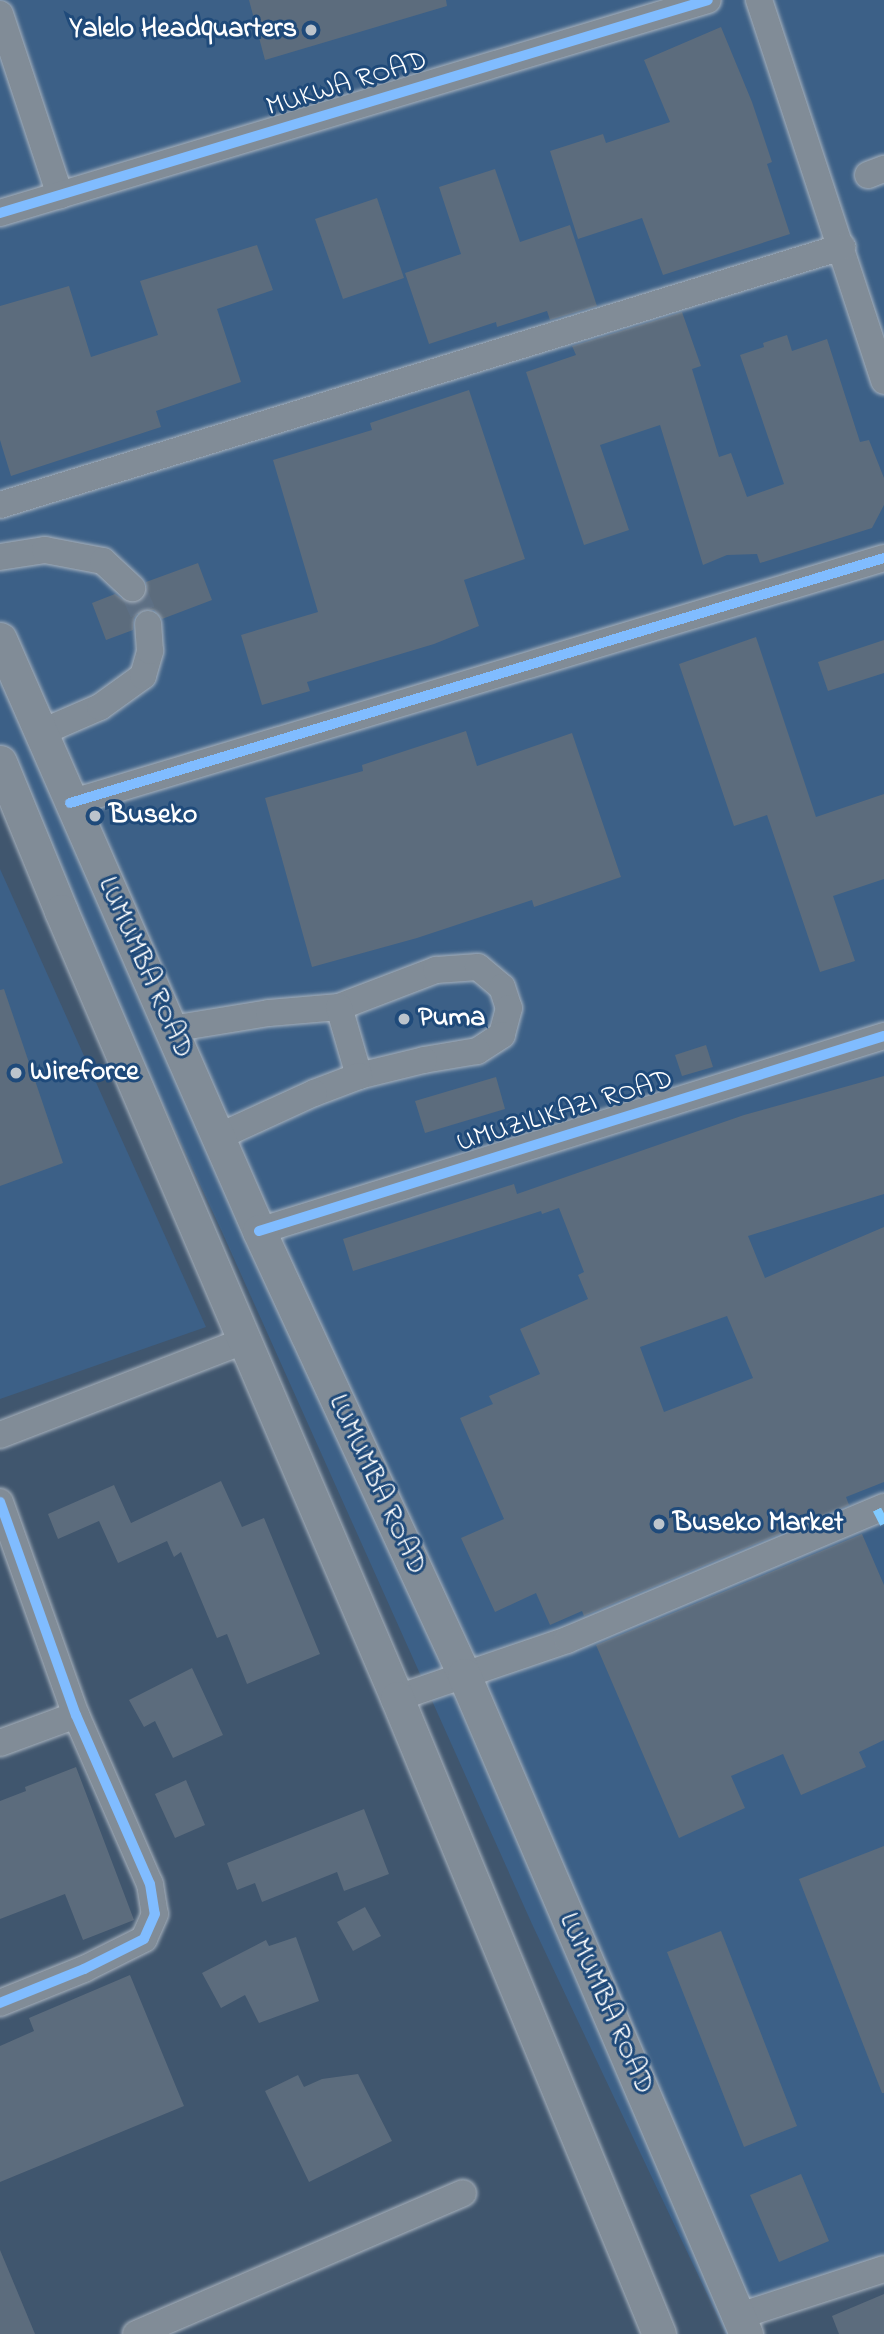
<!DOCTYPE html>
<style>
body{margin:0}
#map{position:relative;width:884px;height:2334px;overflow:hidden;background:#40566e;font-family:"Indie Flower",sans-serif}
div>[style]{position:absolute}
.built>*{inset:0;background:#3c6087}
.building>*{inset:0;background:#5c6c7d}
.minor-tunnel>*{height:26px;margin-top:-13px;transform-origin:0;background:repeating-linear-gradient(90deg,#5d6f84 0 26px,transparent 0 39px)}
.roads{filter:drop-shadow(0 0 2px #a9b3be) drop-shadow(0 0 2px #a9b3be)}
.minor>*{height:26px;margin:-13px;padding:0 13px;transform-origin:13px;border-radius:13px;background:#818c97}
.major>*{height:33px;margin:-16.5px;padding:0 16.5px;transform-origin:16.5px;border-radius:16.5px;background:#818c97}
.quiet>*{height:9px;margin-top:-4.5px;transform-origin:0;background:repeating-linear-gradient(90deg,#80caff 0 18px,transparent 0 27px)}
.cycleway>*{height:10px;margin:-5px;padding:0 5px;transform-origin:5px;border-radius:5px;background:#80bcff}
.dots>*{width:19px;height:19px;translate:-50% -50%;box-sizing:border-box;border:4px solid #1f4a7a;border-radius:50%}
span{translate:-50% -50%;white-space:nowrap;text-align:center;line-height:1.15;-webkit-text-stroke:6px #1f4a7a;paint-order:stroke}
.poi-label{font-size:28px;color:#fff;font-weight:700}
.right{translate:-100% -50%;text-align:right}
.left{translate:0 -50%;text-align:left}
.street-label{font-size:28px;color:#fff}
</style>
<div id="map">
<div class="built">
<i style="clip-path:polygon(0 0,884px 0,884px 2260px,734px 2334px,726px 2334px,532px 1924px,223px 1234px,0 753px)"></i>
<i style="clip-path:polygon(0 869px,206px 1327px,0 1399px)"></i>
</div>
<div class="building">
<i style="clip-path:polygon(249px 0,446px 0,447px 6px,265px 60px)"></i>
<i style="clip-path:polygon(721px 27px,752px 102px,772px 162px,767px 164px,790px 234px,663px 275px,642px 218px,578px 239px,550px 151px,603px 134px,606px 143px,670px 122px,644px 60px)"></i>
<i style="clip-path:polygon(495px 169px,520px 242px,570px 225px,597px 306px,550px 320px,547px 311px,497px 327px,496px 322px,429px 344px,405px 273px,461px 254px,439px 187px)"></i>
<i style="clip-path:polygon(377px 198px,404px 278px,343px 299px,315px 219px)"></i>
<i style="clip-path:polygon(257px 245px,273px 290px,217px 309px,241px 382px,156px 411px,161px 427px,11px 476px,0 440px,0 306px,69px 286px,91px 357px,158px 335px,140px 281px)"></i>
<i style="clip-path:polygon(682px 312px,701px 366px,692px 369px,719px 457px,731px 453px,747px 497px,784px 484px,740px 355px,764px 347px,763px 343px,787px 335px,792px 351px,827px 339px,860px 442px,869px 440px,884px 478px,884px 505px,872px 528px,760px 563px,757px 554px,727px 555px,703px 565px,660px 425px,600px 445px,629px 530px,584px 545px,526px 372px,576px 355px,572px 346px)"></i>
<i style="clip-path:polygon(469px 390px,525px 559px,464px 580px,479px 626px,434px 644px,307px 682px,310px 691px,262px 705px,241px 635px,318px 612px,273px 460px,372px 430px,370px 423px)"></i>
<i style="clip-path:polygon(198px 563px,212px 600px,162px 619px,154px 610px,140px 611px,134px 618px,133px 630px,106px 640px,92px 603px,115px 594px,128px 603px,137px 603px,147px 592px,146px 582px)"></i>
<i style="clip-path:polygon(756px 637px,816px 817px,884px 794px,884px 879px,833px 896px,855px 961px,820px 972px,767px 815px,734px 826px,679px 664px)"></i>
<i style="clip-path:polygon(884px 640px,884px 673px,828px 691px,818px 662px)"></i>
<i style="clip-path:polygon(466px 731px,477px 766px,572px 733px,621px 877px,534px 907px,532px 900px,417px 938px,312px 967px,265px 798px,363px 771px,362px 765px)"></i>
<i style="clip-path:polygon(4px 989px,63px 1163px,0 1186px,0 990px)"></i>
<i style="clip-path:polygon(706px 1045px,713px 1067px,682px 1076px,675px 1055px)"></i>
<i style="clip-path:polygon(evenodd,884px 1076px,884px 1194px,748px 1236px,765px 1278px,884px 1227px,884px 1482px,846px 1497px,849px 1505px,584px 1616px,582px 1611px,550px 1625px,536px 1593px,495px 1612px,461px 1538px,504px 1519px,460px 1418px,493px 1404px,489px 1396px,540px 1374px,520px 1329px,588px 1299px,578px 1275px,584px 1272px,559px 1208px,542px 1214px,541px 1211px,353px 1271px,343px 1239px,514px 1184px,517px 1194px,744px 1115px,884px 1076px,727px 1316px,753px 1378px,664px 1412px,640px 1347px,727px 1316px)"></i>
<i style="clip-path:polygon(496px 1077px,505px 1109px,425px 1133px,415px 1101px)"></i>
<i style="clip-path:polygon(221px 1481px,242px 1527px,264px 1518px,320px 1654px,247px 1684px,227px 1634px,217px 1638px,181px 1552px,174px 1557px,167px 1541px,118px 1563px,99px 1521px,58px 1539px,48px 1514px,114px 1485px,131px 1523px)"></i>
<i style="clip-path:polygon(862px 1534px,884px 1585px,884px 1740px,859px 1752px,866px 1767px,801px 1795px,783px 1754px,731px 1776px,745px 1808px,679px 1838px,596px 1645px)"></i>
<i style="clip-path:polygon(192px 1668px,223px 1735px,173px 1758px,155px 1721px,144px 1727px,129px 1700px)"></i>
<i style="clip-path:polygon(76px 1767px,134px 1920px,83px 1940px,65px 1894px,0 1919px,0 1801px,26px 1791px,25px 1787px)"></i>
<i style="clip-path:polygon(186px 1780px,205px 1825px,175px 1838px,155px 1794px)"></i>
<i style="clip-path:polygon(364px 1809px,389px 1874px,344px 1891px,337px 1872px,262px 1902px,255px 1883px,237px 1890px,227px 1863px)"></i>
<i style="clip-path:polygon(884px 1846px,884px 2093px,882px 2093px,799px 1879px)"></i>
<i style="clip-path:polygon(365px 1907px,381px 1936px,353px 1951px,337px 1922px)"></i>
<i style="clip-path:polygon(721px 1931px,797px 2126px,744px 2147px,667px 1952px)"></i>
<i style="clip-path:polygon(296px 1937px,319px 2001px,259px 2023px,245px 1995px,221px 2008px,202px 1973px,266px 1940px,269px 1946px)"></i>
<i style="clip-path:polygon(130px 1975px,184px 2106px,0 2182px,0 2046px,34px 2031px,29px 2018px)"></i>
<i style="clip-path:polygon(358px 2074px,392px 2141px,309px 2182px,265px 2091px,298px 2075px,304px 2087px,322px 2079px)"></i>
<i style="clip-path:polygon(801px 2174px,829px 2241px,779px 2262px,750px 2195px)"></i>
<i style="clip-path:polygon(0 2251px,0 2250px,35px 2334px,0 2334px)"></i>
<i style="clip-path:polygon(884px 2294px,884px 2334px,839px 2334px,832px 2316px)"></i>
</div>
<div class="minor-tunnel">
<i style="left:132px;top:588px;width:39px;rotate:66deg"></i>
</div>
<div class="roads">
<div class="minor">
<i style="left:759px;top:0;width:401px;rotate:71.8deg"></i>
<i style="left:0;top:14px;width:191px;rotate:71.7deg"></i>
<i style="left:868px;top:175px;width:17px;rotate:-21deg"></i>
<i style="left:0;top:213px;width:739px;rotate:-16.74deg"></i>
<i style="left:0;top:505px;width:881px;rotate:-17.04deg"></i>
<i style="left:0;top:557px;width:46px;rotate:-8.8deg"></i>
<i style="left:45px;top:550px;width:59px;rotate:10.7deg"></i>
<i style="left:103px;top:561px;width:40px;rotate:43deg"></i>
<i style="left:40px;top:733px;width:65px;rotate:-23.4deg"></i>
<i style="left:100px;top:707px;width:53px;rotate:-35.8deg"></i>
<i style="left:143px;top:676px;width:26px;rotate:-74deg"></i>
<i style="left:150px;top:651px;width:27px;rotate:-94deg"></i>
<i style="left:70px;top:803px;width:850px;rotate:-16.75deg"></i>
<i style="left:339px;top:1007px;width:104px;rotate:-20.9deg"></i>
<i style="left:436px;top:970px;width:42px;rotate:-4.1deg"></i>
<i style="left:478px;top:967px;width:31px;rotate:40deg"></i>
<i style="left:502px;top:987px;width:22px;rotate:72deg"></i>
<i style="left:509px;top:1008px;width:28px;rotate:105deg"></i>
<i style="left:502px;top:1035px;width:30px;rotate:147deg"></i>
<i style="left:477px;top:1051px;width:54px;rotate:170.4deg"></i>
<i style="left:424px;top:1060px;width:67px;rotate:166.2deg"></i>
<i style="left:171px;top:1029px;width:99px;rotate:-9.3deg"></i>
<i style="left:269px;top:1013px;width:70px;rotate:-4.9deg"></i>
<i style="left:339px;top:1007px;width:72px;rotate:73.8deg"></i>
<i style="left:359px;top:1076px;width:48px;rotate:159.3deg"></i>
<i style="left:314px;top:1093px;width:106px;rotate:155.4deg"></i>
<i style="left:259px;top:1231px;width:655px;rotate:-17.33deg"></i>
<i style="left:0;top:1435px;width:261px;rotate:-21.1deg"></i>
<i style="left:0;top:1502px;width:226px;rotate:70.4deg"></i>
<i style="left:76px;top:1715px;width:184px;rotate:66.4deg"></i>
<i style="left:150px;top:1884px;width:30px;rotate:81deg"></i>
<i style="left:155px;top:1914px;width:27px;rotate:114deg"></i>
<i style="left:144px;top:1939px;width:67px;rotate:153.4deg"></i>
<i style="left:84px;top:1969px;width:91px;rotate:158deg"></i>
<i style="left:397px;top:1698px;width:180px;rotate:-18.8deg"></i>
<i style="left:567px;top:1640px;width:344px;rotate:-22.8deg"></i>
<i style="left:0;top:1743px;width:81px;rotate:-20.2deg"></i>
<i style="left:739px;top:2316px;width:152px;rotate:-18deg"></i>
<i style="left:136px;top:2334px;width:356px;rotate:-23.3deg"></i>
</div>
<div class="major">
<i style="left:0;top:639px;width:646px;rotate:66.37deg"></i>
<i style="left:259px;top:1231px;width:489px;rotate:65.2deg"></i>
<i style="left:464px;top:1675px;width:717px;rotate:66.83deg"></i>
<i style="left:0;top:762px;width:161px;rotate:67.7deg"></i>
<i style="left:61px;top:911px;width:856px;rotate:66.88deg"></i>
<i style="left:397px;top:1698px;width:688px;rotate:67.61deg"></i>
</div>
</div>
<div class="quiet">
<i style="left:877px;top:1509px;width:16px;rotate:63deg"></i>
</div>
<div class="cycleway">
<i style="left:0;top:213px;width:739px;rotate:-16.74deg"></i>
<i style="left:70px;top:803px;width:850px;rotate:-16.75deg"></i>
<i style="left:259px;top:1231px;width:655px;rotate:-17.33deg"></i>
<i style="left:0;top:1502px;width:226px;rotate:70.4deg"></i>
<i style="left:76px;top:1715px;width:184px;rotate:66.4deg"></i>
<i style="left:150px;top:1884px;width:30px;rotate:81deg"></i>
<i style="left:155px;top:1914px;width:27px;rotate:114deg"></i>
<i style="left:144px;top:1939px;width:67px;rotate:153.4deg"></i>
<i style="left:84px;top:1969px;width:91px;rotate:158deg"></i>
</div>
<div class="dots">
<i style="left:311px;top:30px;background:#bcc4cc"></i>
<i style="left:95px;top:816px;background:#bcc4cc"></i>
<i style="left:404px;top:1019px;background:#bcc4cc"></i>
<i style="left:16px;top:1073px;background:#bcc4cc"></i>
<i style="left:659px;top:1524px;background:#bcc4cc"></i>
</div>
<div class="poi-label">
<span class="right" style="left:297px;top:30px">Yalelo Headquarters</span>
<span class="left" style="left:109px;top:816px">Buseko</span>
<span class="left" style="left:418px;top:1019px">Puma</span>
<span class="left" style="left:30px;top:1073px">Wireforce</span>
<span class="left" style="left:673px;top:1524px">Buseko Market</span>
</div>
<div class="street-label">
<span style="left:347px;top:85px;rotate:-17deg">MUKWA ROAD</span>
<span style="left:144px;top:968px;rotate:66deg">LUMUMBA ROAD</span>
<span style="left:565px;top:1112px;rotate:-17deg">UMUZILIKAZI ROAD</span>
<span style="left:376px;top:1485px;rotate:65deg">LUMUMBA ROAD</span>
<span style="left:605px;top:2004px;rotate:66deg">LUMUMBA ROAD</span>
</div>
</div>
